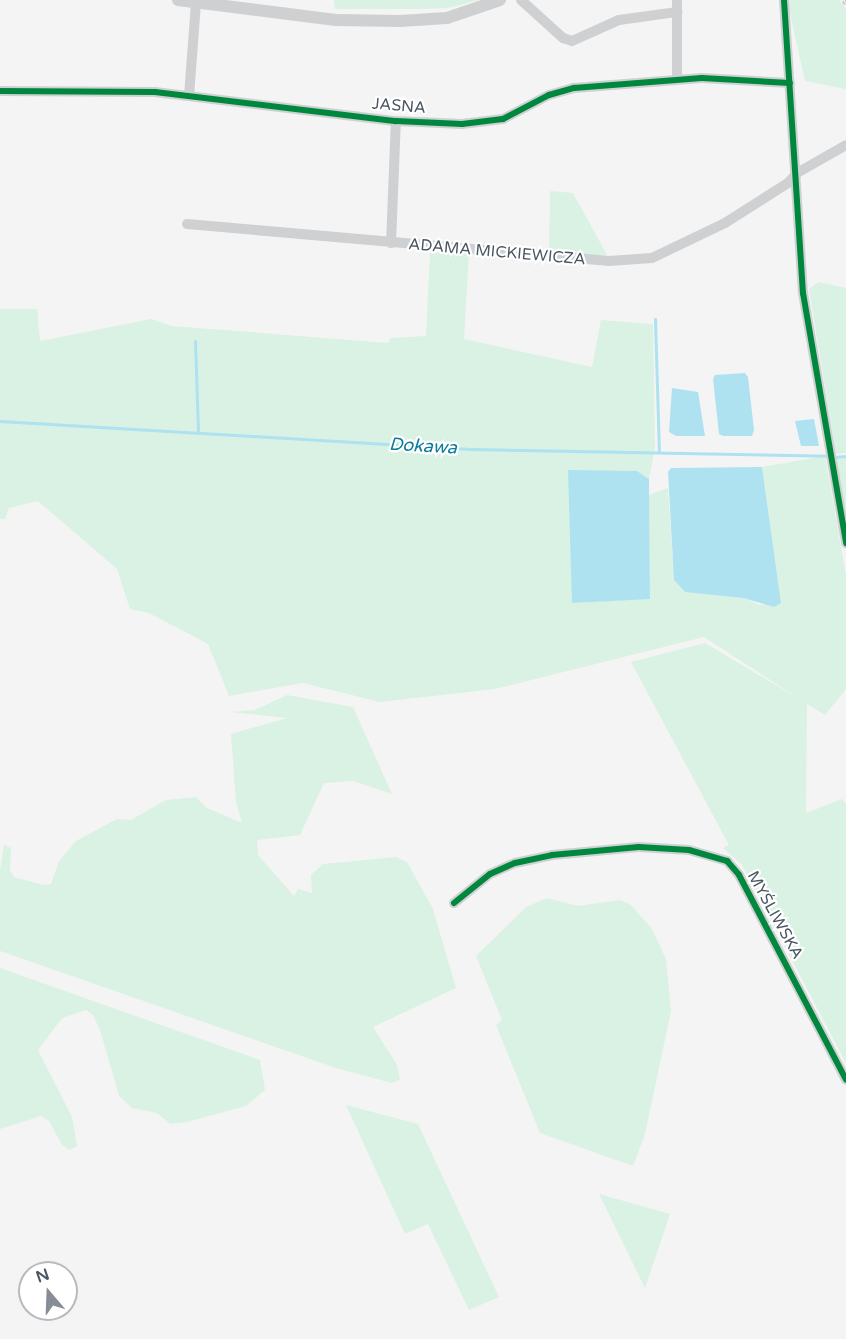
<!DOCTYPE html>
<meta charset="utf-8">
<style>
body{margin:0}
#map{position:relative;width:846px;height:1339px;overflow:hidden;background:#f4f4f4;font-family:"Varela Round",sans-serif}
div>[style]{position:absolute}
.green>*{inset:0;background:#d9f2e3}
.water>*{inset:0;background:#aee2f0}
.stream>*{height:3px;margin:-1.5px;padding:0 1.5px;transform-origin:1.5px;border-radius:1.5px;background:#aee2f0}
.minor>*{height:10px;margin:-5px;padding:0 5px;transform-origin:5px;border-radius:5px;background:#ced0d2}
.tertiary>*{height:12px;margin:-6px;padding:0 6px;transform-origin:6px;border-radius:6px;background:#ced0d2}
.rail>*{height:5px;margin-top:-2.5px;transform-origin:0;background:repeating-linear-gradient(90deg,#fff 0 9px,#c9cacc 0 18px);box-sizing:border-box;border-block:2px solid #c9cacc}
.cycleway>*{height:6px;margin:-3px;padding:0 3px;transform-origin:3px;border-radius:3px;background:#00873e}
span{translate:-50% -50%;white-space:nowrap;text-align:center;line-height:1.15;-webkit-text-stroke:4.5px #fff;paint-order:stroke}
.street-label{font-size:16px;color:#4a5661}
.water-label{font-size:18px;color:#0c7c9b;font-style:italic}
.north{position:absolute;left:18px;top:1261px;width:60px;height:60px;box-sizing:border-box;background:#fff;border:2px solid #b7bbc0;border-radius:50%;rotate:341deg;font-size:16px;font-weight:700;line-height:24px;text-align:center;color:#4a5661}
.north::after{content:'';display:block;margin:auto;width:21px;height:27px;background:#868d94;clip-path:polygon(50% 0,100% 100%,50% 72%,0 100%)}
</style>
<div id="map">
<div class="green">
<i style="clip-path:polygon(334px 0,479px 0,448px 8px,418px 9px,335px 9px)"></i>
<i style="clip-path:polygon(787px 0,839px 0,846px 9px,846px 89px,805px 81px)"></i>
<i style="clip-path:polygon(550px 191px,573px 193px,607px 255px,549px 255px)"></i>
<i style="clip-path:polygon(469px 252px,464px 339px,592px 367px,601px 320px,653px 324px,655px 448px,649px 479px,637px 471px,573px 603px,650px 598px,649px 495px,668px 488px,674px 580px,679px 586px,686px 592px,743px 598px,760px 605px,781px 603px,762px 467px,825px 456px,846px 575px,846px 689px,825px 715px,807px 704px,806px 813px,842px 799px,846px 804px,846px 1063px,742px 865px,723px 848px,729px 845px,631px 662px,705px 643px,801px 700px,704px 637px,495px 689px,380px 702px,303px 683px,229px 696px,208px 644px,149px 613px,130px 609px,117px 569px,38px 501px,9px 508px,5px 519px,0 519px,0 309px,37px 309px,40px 341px,151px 319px,172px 326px,389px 343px,390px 338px,426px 336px,430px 253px)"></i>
<i style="clip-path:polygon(819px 282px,846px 288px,846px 453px,836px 454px,809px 289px)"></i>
<i style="clip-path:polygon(846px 458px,846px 522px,835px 459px)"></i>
<i style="clip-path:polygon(287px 695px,353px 707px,392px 794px,353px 781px,324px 783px,300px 835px,257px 840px,258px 855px,294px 896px,298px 889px,312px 893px,311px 875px,323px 864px,396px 857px,407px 862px,433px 909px,456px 988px,373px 1027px,397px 1065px,400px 1079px,392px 1083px,336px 1068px,0 951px,0 870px,4px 845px,11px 848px,10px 871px,14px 877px,43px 885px,51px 884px,59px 861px,76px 841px,117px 819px,131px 820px,166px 800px,196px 797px,207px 808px,242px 823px,236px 802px,231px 734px,287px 718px,230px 712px,255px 710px)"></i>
<i style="clip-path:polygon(547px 898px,578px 906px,620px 900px,631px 905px,652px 929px,666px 959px,671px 1011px,645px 1134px,633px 1166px,540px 1133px,496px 1025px,502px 1020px,476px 956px,526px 907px)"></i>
<i style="clip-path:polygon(0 968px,260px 1060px,265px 1090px,246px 1106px,187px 1122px,170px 1124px,157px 1113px,132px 1108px,119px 1096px,100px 1030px,93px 1015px,86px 1010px,62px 1018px,38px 1050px,72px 1117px,77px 1146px,70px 1150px,62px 1145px,49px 1121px,41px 1116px,0 1129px)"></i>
<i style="clip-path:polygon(346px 1105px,418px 1124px,499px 1297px,469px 1310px,428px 1224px,405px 1234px)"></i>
<i style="clip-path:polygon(599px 1194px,670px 1214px,645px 1288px)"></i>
</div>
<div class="water">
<i style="clip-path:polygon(745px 373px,748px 377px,754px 430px,752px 436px,723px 436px,719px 434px,713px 379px,715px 375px)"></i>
<i style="clip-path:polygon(672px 388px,698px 392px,705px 436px,676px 436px,669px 432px)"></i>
<i style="clip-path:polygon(814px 419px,819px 446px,801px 446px,795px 421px)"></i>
<i style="clip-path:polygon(762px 467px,781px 603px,774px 607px,743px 598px,685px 592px,674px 580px,668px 472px,671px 468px)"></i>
<i style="clip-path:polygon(568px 470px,637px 471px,649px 479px,650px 599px,572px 603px)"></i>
</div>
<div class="stream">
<i style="left:655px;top:319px;width:133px;rotate:88.3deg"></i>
<i style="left:195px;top:341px;width:91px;rotate:88.1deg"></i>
<i style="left:0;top:421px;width:475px;rotate:3.4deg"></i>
<i style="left:474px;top:449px;width:354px;rotate:1.1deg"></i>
<i style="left:835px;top:457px;width:11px;rotate:-5deg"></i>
</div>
<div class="minor">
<i style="left:521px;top:0;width:57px;rotate:42.1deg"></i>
<i style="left:563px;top:38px;width:9px;rotate:18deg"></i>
<i style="left:572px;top:41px;width:51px;rotate:-24.1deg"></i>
<i style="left:619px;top:20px;width:59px;rotate:-7.9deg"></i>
<i style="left:677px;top:12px;width:67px;rotate:90deg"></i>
<i style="left:677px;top:0;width:12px;rotate:90deg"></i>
<i style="left:784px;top:0;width:294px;rotate:86.3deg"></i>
<i style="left:803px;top:293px;width:254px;rotate:80.2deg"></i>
<i style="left:0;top:91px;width:155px;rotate:0.4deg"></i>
<i style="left:155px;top:92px;width:243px;rotate:6.9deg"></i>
<i style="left:396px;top:121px;width:66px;rotate:2.6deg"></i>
<i style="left:462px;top:124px;width:41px;rotate:-7deg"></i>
<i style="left:503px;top:119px;width:52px;rotate:-27.6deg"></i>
<i style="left:549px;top:95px;width:26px;rotate:-16deg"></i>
<i style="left:574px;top:88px;width:128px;rotate:-4.5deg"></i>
<i style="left:702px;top:78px;width:88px;rotate:3.3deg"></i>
<i style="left:189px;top:96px;width:94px;rotate:-85.7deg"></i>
<i style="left:187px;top:224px;width:424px;rotate:5deg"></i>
<i style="left:609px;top:261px;width:43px;rotate:-4deg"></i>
<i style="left:652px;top:258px;width:81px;rotate:-25.6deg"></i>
<i style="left:725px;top:223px;width:75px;rotate:-32.4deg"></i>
<i style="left:788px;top:183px;width:13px;rotate:-48deg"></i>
<i style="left:797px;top:173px;width:56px;rotate:-29.7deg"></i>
<i style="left:391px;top:243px;width:122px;rotate:-87.7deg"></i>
<i style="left:454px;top:903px;width:46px;rotate:-38.9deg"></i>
<i style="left:490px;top:874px;width:27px;rotate:-24deg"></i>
<i style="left:515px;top:863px;width:38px;rotate:-12deg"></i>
<i style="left:552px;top:855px;width:87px;rotate:-5.3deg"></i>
<i style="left:639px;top:847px;width:50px;rotate:3.4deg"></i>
<i style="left:689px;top:850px;width:40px;rotate:16deg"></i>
<i style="left:727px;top:861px;width:18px;rotate:49deg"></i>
<i style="left:739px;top:875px;width:231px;rotate:62.4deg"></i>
</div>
<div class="tertiary">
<i style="left:178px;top:0;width:159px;rotate:7.2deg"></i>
<i style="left:336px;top:20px;width:64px;rotate:0.9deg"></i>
<i style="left:400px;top:21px;width:47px;rotate:-3.7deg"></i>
<i style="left:447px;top:18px;width:56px;rotate:-18.8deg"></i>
</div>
<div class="rail">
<i style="left:844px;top:0;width:4px;rotate:56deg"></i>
</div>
<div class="cycleway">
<i style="left:784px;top:0;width:294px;rotate:86.3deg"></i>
<i style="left:803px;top:293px;width:254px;rotate:80.2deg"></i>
<i style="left:0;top:91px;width:155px;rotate:0.4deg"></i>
<i style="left:155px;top:92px;width:243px;rotate:6.9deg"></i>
<i style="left:396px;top:121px;width:66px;rotate:2.6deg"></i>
<i style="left:462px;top:124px;width:41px;rotate:-7deg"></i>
<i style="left:503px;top:119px;width:52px;rotate:-27.6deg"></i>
<i style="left:549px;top:95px;width:26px;rotate:-16deg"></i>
<i style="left:574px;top:88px;width:128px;rotate:-4.5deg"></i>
<i style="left:702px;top:78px;width:88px;rotate:3.3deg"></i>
<i style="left:454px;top:903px;width:46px;rotate:-38.9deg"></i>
<i style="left:490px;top:874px;width:27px;rotate:-24deg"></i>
<i style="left:515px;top:863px;width:38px;rotate:-12deg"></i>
<i style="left:552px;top:855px;width:87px;rotate:-5.3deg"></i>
<i style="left:639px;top:847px;width:50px;rotate:3.4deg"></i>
<i style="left:689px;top:850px;width:40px;rotate:16deg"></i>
<i style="left:727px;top:861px;width:18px;rotate:49deg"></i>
<i style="left:739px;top:875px;width:231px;rotate:62.4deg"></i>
</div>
<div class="street-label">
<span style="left:399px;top:106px;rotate:5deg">JASNA</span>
<span style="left:497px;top:252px;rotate:5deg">ADAMA MICKIEWICZA</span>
<span style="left:775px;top:915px;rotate:61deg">MYŚLIWSKA</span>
</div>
<div class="water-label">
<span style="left:423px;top:446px;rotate:3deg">Dokawa</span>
</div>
<div class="north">N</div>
</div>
